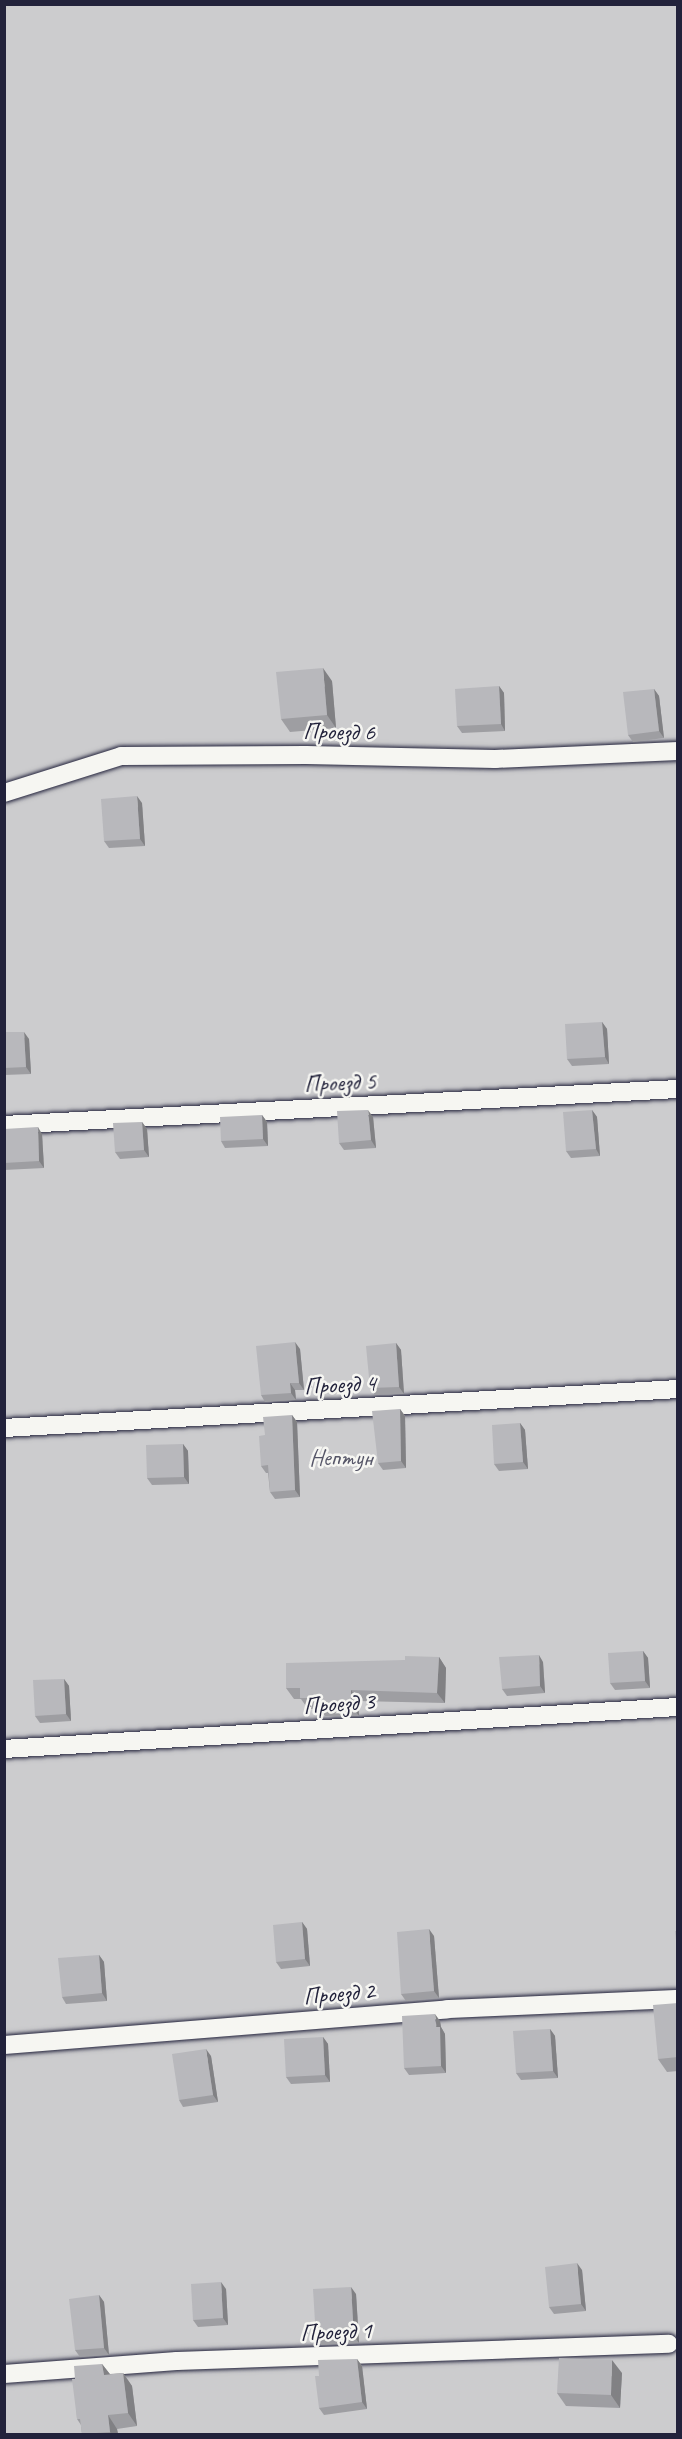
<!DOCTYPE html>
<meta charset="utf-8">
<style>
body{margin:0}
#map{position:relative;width:682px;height:2439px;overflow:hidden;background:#e9e9e7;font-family:Caveat,sans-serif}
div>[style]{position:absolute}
.green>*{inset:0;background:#ccccce}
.roads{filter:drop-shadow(0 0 2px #22223b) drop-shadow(0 0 2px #22223b)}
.service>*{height:18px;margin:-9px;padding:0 9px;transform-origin:9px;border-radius:9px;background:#f6f6f2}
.wall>*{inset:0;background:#9e9ea2}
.shaded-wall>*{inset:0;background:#818184}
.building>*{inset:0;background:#b8b8bc}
span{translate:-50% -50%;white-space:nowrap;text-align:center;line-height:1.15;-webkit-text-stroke:5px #f6f6f2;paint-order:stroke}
.street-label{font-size:24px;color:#22223b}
.park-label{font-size:24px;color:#555567}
.frame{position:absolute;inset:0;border:6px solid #22223b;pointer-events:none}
</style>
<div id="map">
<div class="green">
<i style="clip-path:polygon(4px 5px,677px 5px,677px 2434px,5px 2434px)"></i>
</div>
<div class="roads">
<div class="service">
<i style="left:4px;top:793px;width:123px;rotate:-17.5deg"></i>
<i style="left:121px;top:756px;width:185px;rotate:-0.3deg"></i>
<i style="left:306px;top:755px;width:189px;rotate:1.2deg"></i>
<i style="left:495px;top:759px;width:183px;rotate:-2.5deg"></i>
<i style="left:4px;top:1125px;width:675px;rotate:-3.06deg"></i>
<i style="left:4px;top:1428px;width:675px;rotate:-3.31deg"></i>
<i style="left:4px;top:1749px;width:675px;rotate:-3.57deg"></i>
<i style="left:4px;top:2045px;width:444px;rotate:-4.6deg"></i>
<i style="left:447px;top:2009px;width:231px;rotate:-2.5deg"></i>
<i style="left:4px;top:2374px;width:173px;rotate:-4.3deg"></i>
<i style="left:177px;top:2361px;width:492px;rotate:-2deg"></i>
</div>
</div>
<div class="wall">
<i style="clip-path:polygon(332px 681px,336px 728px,290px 732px,281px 719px)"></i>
<i style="clip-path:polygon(499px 686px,504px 693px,505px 731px,462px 733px,457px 726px)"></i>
<i style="clip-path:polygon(654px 689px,659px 696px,664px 738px,633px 742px,628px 735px)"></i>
<i style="clip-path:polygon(142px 803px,145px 846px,109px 848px,104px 841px)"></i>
<i style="clip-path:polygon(602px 1022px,607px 1029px,609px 1064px,572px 1066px,567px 1059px)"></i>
<i style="clip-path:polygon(4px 1032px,29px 1039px,31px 1074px,4px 1075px)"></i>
<i style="clip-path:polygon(592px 1110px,597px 1117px,600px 1156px,571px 1158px,566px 1151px)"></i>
<i style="clip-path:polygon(262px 1115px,267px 1122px,268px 1146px,225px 1148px,221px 1141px)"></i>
<i style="clip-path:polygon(373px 1117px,376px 1148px,344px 1150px,339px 1143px)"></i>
<i style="clip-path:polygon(142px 1122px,147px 1129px,149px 1157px,120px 1159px,115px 1152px)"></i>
<i style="clip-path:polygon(4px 1129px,42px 1134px,44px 1168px,4px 1170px)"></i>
<i style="clip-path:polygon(396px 1343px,401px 1350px,404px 1394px,375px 1395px,370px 1388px)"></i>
<i style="clip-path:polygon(300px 1349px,304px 1390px,295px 1390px,296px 1400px,265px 1402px,261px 1395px)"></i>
<i style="clip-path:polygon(400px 1409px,405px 1416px,406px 1468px,383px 1470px,378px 1463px)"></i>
<i style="clip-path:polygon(292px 1415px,297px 1422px,300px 1497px,275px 1499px,270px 1492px,268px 1473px,266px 1473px,261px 1466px,265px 1435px)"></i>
<i style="clip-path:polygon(520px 1423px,525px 1430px,528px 1469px,499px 1471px,494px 1464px)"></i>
<i style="clip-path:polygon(183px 1444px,188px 1451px,189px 1484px,152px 1485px,147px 1478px)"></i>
<i style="clip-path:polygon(643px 1651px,648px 1658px,650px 1688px,615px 1690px,610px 1683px)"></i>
<i style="clip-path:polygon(439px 1657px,446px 1668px,445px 1703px,358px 1701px,359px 1716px,325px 1716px,320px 1709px,308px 1709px,301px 1699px,294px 1699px,286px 1688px,405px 1660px)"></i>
<i style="clip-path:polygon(543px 1662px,545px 1693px,507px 1696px,502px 1689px)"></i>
<i style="clip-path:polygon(64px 1679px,69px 1686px,71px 1721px,40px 1723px,35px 1716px)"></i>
<i style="clip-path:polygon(302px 1922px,307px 1929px,310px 1966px,281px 1969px,276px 1962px)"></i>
<i style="clip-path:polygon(434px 1936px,439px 1998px,406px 2001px,401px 1994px)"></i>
<i style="clip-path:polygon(99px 1955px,104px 1962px,107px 2001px,66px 2004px,62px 1997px)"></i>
<i style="clip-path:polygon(678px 2003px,678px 2071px,667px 2072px,658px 2059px)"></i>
<i style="clip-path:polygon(440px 2021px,441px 2027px,445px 2034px,446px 2073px,409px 2075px,404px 2068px)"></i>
<i style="clip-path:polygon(550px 2029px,555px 2036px,558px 2078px,521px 2080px,516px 2073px)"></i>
<i style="clip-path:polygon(323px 2037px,328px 2044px,330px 2082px,291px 2084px,286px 2077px)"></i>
<i style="clip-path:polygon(211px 2056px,218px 2102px,183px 2107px,179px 2100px)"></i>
<i style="clip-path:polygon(582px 2270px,586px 2311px,554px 2314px,549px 2307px)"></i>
<i style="clip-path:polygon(226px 2289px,228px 2325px,198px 2327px,193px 2320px)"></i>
<i style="clip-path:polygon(356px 2294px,359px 2343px,321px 2345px,316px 2338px)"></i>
<i style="clip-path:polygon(99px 2295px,104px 2302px,109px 2355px,80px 2357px,75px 2350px)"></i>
<i style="clip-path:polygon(357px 2359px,362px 2366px,367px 2409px,324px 2415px,319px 2408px,319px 2376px)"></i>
<i style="clip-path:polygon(102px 2364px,110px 2374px,123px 2373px,132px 2386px,137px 2426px,117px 2429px,118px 2434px,82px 2434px,81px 2425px,77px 2419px,75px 2379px)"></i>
<i style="clip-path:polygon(622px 2373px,620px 2408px,566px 2406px,557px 2393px)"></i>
</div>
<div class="shaded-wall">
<i style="clip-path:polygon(323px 668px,332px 681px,336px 728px,327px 715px)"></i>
<i style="clip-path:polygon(499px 686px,504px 693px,505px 731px,501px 724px)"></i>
<i style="clip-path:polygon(654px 689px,659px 696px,664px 738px,659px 731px)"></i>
<i style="clip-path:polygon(137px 796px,142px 803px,145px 846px,140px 839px)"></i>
<i style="clip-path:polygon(602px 1022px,607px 1029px,609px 1064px,605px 1057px)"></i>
<i style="clip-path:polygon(24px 1032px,29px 1039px,31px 1074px,26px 1067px)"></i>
<i style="clip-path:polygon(368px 1110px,373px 1117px,376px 1148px,371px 1140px)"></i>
<i style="clip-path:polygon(592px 1110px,597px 1117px,600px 1156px,596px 1149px)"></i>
<i style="clip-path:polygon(262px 1115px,267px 1122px,268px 1146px,263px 1139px)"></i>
<i style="clip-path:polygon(142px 1122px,147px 1129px,149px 1157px,144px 1150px)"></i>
<i style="clip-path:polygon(38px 1127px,42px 1134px,44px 1168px,39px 1161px)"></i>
<i style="clip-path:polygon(295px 1342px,300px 1349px,304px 1390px,299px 1383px)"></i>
<i style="clip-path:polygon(396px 1343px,401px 1350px,404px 1394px,399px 1387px)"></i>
<i style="clip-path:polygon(290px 1383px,295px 1390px,296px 1400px,291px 1393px)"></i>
<i style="clip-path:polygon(400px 1409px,405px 1416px,406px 1468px,401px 1461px)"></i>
<i style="clip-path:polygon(292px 1415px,297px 1422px,300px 1497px,295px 1490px)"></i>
<i style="clip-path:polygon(520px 1423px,525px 1430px,528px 1469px,523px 1462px)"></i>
<i style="clip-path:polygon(183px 1444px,188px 1451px,189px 1484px,184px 1477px)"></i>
<i style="clip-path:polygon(643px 1651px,648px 1658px,650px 1688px,645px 1681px)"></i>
<i style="clip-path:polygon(539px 1655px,543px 1662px,545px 1693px,540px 1686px)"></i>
<i style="clip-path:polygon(439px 1657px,446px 1668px,445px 1703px,437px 1693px)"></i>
<i style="clip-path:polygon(64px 1679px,69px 1686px,71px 1721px,66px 1714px)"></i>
<i style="clip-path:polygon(351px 1690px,358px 1701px,359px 1716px,351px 1705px)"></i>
<i style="clip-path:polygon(302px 1922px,307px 1929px,310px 1966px,305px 1959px)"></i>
<i style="clip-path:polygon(429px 1929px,434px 1936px,439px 1998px,434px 1991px)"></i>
<i style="clip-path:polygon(99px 1955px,104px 1962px,107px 2001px,102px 1993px)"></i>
<i style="clip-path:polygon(4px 2006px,6px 2028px,4px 2027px)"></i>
<i style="clip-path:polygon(435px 2014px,440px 2021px,441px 2027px,445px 2034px,446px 2073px,441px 2066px)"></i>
<i style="clip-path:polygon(550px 2029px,555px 2036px,558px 2078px,553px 2071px)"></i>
<i style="clip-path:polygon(323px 2037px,328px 2044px,330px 2082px,325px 2075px)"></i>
<i style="clip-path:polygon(206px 2049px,211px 2056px,218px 2102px,213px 2095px)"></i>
<i style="clip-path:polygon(577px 2263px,582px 2270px,586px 2311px,581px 2304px)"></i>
<i style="clip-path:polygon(221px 2282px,226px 2289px,228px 2325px,223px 2318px)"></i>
<i style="clip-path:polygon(351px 2287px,356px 2294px,359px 2343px,354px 2336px)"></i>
<i style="clip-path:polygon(99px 2295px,104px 2302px,109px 2355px,104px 2348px)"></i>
<i style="clip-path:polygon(357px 2359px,362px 2366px,367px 2409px,362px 2402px)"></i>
<i style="clip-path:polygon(612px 2360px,622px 2373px,620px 2408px,611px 2395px)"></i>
<i style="clip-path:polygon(102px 2364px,112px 2377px,104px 2375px)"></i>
<i style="clip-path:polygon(123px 2373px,132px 2386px,137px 2426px,128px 2413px)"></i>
<i style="clip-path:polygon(108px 2415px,117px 2429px,118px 2434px,111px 2434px,110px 2432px)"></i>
</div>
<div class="building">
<i style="clip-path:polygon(323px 668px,327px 715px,281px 719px,276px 672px)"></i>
<i style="clip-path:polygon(499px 686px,501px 724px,457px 726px,455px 689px)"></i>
<i style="clip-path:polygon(654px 689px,659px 731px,628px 735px,623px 692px)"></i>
<i style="clip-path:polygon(137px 796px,140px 839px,104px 841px,101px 799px)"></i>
<i style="clip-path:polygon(602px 1022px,605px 1057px,567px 1059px,565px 1024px)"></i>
<i style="clip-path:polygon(4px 1032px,24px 1032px,26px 1067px,4px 1068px)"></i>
<i style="clip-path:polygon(368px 1110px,371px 1140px,339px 1143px,337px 1111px)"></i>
<i style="clip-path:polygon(592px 1110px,596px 1149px,566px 1151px,563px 1112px)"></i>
<i style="clip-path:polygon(262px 1115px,263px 1139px,221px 1141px,220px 1117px)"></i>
<i style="clip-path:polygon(142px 1122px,144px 1150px,115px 1152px,113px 1123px)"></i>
<i style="clip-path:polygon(38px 1127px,39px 1161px,4px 1163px,4px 1129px)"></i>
<i style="clip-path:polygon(295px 1342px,299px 1383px,290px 1383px,291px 1393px,261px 1395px,256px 1346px)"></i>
<i style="clip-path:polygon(396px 1343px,399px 1387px,370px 1388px,366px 1346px)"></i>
<i style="clip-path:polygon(400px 1409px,401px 1461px,378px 1463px,372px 1411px)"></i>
<i style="clip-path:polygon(292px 1415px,295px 1490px,270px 1492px,268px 1465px,261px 1466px,259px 1436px,265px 1435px,263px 1417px)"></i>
<i style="clip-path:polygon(520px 1423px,523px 1462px,494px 1464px,492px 1425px)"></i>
<i style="clip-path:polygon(183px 1444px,184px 1477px,147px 1478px,146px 1445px)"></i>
<i style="clip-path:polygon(643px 1651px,645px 1681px,610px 1683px,608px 1653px)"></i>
<i style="clip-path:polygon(539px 1655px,540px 1686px,502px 1689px,499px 1657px)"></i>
<i style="clip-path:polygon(405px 1656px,439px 1657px,437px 1693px,351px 1690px,351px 1705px,318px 1706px,317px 1698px,300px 1698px,300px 1688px,286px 1688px,286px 1663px,405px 1660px)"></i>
<i style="clip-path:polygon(64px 1679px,66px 1714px,35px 1716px,33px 1680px)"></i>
<i style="clip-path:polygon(302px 1922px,305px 1959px,276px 1962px,273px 1925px)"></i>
<i style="clip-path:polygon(429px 1929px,434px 1991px,401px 1994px,397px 1932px)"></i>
<i style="clip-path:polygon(675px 1931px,678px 1931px,678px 1958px)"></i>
<i style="clip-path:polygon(99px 1955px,102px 1993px,62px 1997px,58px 1958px)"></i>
<i style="clip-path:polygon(678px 2003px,678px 2057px,658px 2059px,653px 2005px)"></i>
<i style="clip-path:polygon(435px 2014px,436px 2027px,440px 2027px,441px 2066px,404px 2068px,402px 2016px)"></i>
<i style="clip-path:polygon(550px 2029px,553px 2071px,516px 2073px,513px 2031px)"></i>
<i style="clip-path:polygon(323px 2037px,325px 2075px,286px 2077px,284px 2039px)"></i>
<i style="clip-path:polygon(206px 2049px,213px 2095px,179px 2100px,172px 2054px)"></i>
<i style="clip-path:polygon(577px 2263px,581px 2304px,549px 2307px,545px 2267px)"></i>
<i style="clip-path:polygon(221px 2282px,223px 2318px,193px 2320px,191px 2284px)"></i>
<i style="clip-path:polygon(351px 2287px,354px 2336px,316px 2338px,313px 2289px)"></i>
<i style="clip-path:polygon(99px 2295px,104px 2348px,75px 2350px,69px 2299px)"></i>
<i style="clip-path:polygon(559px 2358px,612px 2360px,611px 2395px,557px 2393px)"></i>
<i style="clip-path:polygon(357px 2359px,362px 2402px,319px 2408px,315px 2376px,319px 2376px,318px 2360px)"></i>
<i style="clip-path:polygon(102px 2364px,104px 2375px,123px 2373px,128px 2413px,108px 2415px,110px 2432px,82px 2434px,80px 2419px,77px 2419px,72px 2379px,75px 2379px,74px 2366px)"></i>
</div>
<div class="street-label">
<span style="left:339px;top:732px;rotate:1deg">Проезд 6</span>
<span style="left:340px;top:1083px;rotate:-3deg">Проезд 5</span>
<span style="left:340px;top:1385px;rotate:-3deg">Проезд 4</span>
<span style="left:339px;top:1704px;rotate:-4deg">Проезд 3</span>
<span style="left:339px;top:1994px;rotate:-5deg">Проезд 2</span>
<span style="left:336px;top:2332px;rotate:-2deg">Проезд 1</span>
</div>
<div class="park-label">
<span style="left:341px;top:1458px">Нептун</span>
</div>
<div class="frame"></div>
</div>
